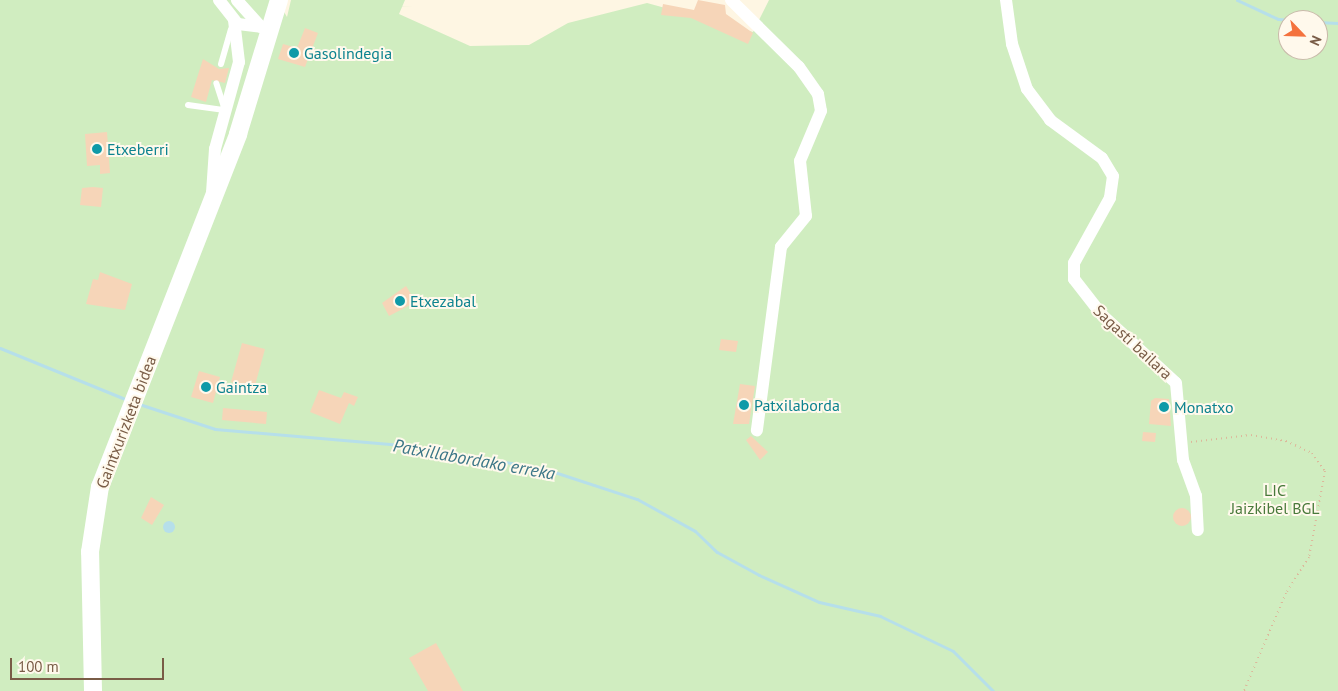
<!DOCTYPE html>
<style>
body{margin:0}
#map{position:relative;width:1338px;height:691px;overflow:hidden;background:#fef6e3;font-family:"PT Sans",sans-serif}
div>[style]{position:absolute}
.green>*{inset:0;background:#d0edc0}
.water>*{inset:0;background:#b6dfea}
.round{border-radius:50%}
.stream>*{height:3px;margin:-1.5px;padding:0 1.5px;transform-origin:1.5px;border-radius:1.5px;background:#b6dfea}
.building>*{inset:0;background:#f6d5b8}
.path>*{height:2px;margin-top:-1px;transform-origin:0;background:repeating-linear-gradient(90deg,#dcb89b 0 1px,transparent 0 5px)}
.lane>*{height:6px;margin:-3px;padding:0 3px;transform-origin:3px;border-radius:3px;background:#fff}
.street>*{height:12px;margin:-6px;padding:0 6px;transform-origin:6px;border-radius:6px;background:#fff}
.secondary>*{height:18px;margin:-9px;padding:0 9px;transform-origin:9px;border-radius:9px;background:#fff}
.dots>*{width:14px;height:14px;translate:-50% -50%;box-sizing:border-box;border:2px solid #fff9ec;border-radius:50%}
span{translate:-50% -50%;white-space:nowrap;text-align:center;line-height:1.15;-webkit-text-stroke:4px #fff9ec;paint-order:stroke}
.culture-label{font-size:16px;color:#0d838f}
.left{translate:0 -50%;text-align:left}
.street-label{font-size:16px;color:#795c46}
.park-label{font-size:16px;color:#497a3b}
.water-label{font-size:18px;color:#3b7687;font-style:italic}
.north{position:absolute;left:1278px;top:10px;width:50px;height:50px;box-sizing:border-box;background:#fff9ec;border:1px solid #c9baaa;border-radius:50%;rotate:114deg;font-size:14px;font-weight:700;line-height:20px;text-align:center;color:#795c46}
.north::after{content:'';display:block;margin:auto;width:18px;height:22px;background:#f4723d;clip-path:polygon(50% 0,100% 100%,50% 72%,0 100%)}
.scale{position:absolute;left:10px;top:658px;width:154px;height:22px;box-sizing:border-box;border:2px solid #795c46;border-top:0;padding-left:6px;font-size:15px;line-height:18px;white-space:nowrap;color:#795c46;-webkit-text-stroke:4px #fff9ec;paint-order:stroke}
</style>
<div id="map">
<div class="green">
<i style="clip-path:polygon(evenodd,0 0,277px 0,287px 17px,291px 0,405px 0,399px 14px,470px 46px,529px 45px,568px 23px,647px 3px,753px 32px,769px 0,1338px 0,1338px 691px,0 691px,0 0,1288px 20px,1318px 20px,1318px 50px,1288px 50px,1288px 20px)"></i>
</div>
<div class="water">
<i class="round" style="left:163px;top:521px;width:12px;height:12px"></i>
</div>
<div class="stream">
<i style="left:1237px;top:0;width:45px;rotate:24.9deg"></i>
<i style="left:1278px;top:19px;width:15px;rotate:4deg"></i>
<i style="left:1318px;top:22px;width:20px;rotate:3deg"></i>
<i style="left:0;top:348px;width:135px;rotate:22.2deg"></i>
<i style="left:142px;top:405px;width:77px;rotate:18.2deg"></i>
<i style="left:215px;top:429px;width:187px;rotate:4.9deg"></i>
<i style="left:401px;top:445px;width:143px;rotate:9.3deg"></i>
<i style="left:542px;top:468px;width:100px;rotate:18.1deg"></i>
<i style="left:637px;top:499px;width:66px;rotate:28.9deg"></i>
<i style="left:695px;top:531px;width:30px;rotate:44deg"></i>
<i style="left:717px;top:552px;width:48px;rotate:28.7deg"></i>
<i style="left:759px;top:575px;width:66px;rotate:24.2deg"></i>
<i style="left:819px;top:602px;width:63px;rotate:12.9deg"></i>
<i style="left:880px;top:616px;width:81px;rotate:25.6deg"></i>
<i style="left:953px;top:651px;width:57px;rotate:45deg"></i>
</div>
<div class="building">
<i style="clip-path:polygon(698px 0,725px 5px,726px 14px,753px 33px,748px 44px,691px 18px,661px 15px,663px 4px,694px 10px)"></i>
<i style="clip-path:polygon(305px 28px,318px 33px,305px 67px,278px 59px,283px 44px,297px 48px)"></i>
<i style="clip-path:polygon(203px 59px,219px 69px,229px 68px,225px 83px,212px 80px,206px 102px,191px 97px)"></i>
<i style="clip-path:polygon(107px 132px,110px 173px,100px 174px,100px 165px,87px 166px,85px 134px)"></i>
<i style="clip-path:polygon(93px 187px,103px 188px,101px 207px,80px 205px,82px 188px)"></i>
<i style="clip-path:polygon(100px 272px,132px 284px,125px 310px,86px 304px,93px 279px,98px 280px)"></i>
<i style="clip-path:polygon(406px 286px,416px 302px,389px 316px,382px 303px)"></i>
<i style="clip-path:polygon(721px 339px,738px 341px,736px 352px,719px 350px)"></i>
<i style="clip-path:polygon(242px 343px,265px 349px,254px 389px,231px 382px)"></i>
<i style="clip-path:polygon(199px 371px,220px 377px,213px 403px,191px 397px)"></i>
<i style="clip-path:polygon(740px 384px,755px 386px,749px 424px,733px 424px)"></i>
<i style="clip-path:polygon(319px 390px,341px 398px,344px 392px,358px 397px,354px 406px,349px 403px,340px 424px,310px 412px)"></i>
<i style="clip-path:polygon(1155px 398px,1169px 399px,1171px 426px,1149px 424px,1151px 401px)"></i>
<i style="clip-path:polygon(223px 408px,267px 412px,266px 424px,222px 420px)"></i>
<i style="clip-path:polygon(1143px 432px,1156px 433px,1155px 442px,1142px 441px)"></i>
<i style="clip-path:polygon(751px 436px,768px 452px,760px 460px,746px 440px)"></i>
<i style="clip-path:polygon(151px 497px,164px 505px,152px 525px,141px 518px)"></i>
<i class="round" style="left:1173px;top:508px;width:18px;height:18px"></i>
<i style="clip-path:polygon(436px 643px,463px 691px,428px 691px,409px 658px)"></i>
</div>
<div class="path">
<i style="left:1191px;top:442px;width:60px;rotate:-6.7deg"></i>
<i style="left:1251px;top:435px;width:36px;rotate:10deg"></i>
<i style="left:1286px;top:441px;width:29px;rotate:25deg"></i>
<i style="left:1312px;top:453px;width:22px;rotate:54deg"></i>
<i style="left:1325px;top:471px;width:87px;rotate:100.5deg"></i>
<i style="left:1309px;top:557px;width:43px;rotate:122.6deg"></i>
<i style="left:1286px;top:593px;width:107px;rotate:113.2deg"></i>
</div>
<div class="lane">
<i style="left:221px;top:64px;width:36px;rotate:-74deg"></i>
<i style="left:188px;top:105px;width:37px;rotate:8deg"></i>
<i style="left:225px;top:110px;width:28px;rotate:-108deg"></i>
</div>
<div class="street">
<i style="left:219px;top:0;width:31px;rotate:52deg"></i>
<i style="left:238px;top:24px;width:23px;rotate:7deg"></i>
<i style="left:261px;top:27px;width:36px;rotate:-132deg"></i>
<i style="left:731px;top:0;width:95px;rotate:44.6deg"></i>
<i style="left:799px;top:67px;width:33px;rotate:55deg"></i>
<i style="left:818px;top:94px;width:17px;rotate:80deg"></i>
<i style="left:821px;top:111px;width:54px;rotate:112.8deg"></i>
<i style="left:800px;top:161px;width:55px;rotate:83.8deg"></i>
<i style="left:806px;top:216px;width:40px;rotate:129deg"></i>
<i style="left:781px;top:247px;width:185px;rotate:97.5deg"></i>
<i style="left:1006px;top:0;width:44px;rotate:82.2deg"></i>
<i style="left:1012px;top:44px;width:47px;rotate:71.6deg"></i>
<i style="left:1027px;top:89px;width:39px;rotate:53deg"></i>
<i style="left:1050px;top:120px;width:64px;rotate:36.2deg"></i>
<i style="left:1102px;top:158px;width:21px;rotate:59deg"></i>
<i style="left:1113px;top:176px;width:22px;rotate:98deg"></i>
<i style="left:1110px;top:198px;width:74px;rotate:119deg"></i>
<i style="left:1074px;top:263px;width:16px;rotate:90deg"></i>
<i style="left:1074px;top:279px;width:46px;rotate:52.1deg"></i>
<i style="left:1102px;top:315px;width:100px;rotate:42.6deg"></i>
<i style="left:1176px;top:383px;width:77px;rotate:84.8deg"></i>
<i style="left:1183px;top:460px;width:38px;rotate:70deg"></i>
<i style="left:1196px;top:496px;width:34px;rotate:87deg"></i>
<i style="left:212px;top:193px;width:44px;rotate:-86.1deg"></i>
<i style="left:215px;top:149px;width:90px;rotate:-74.6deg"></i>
<i style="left:239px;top:62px;width:42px;rotate:-96.8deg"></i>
</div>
<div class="secondary">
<i style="left:93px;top:691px;width:139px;rotate:-91.2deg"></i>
<i style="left:90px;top:552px;width:66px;rotate:-81.3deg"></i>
<i style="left:100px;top:487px;width:379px;rotate:-68.6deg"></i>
<i style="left:238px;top:134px;width:140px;rotate:-73deg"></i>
</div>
<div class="dots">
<i style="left:294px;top:53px;background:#0f9aa8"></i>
<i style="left:97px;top:149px;background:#0f9aa8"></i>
<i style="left:400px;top:301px;background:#0f9aa8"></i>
<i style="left:206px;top:387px;background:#0f9aa8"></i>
<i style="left:744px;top:405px;background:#0f9aa8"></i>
<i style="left:1164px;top:407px;background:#0f9aa8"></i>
</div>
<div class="culture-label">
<span class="left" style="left:304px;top:53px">Gasolindegia</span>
<span class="left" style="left:107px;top:149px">Etxeberri</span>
<span class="left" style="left:410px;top:301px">Etxezabal</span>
<span class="left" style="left:216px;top:387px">Gaintza</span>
<span class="left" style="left:754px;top:405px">Patxilaborda</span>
<span class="left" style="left:1174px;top:407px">Monatxo</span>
</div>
<div class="street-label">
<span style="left:1133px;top:342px;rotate:43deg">Sagasti bailara</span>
<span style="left:126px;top:422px;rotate:-69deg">Gaintxurizketa bidea</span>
</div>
<div class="park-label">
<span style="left:1275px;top:499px">LIC<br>Jaizkibel BGL</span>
</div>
<div class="water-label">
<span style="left:474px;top:460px;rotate:10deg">Patxillabordako erreka</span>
</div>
<div class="north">N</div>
<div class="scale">100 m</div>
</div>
